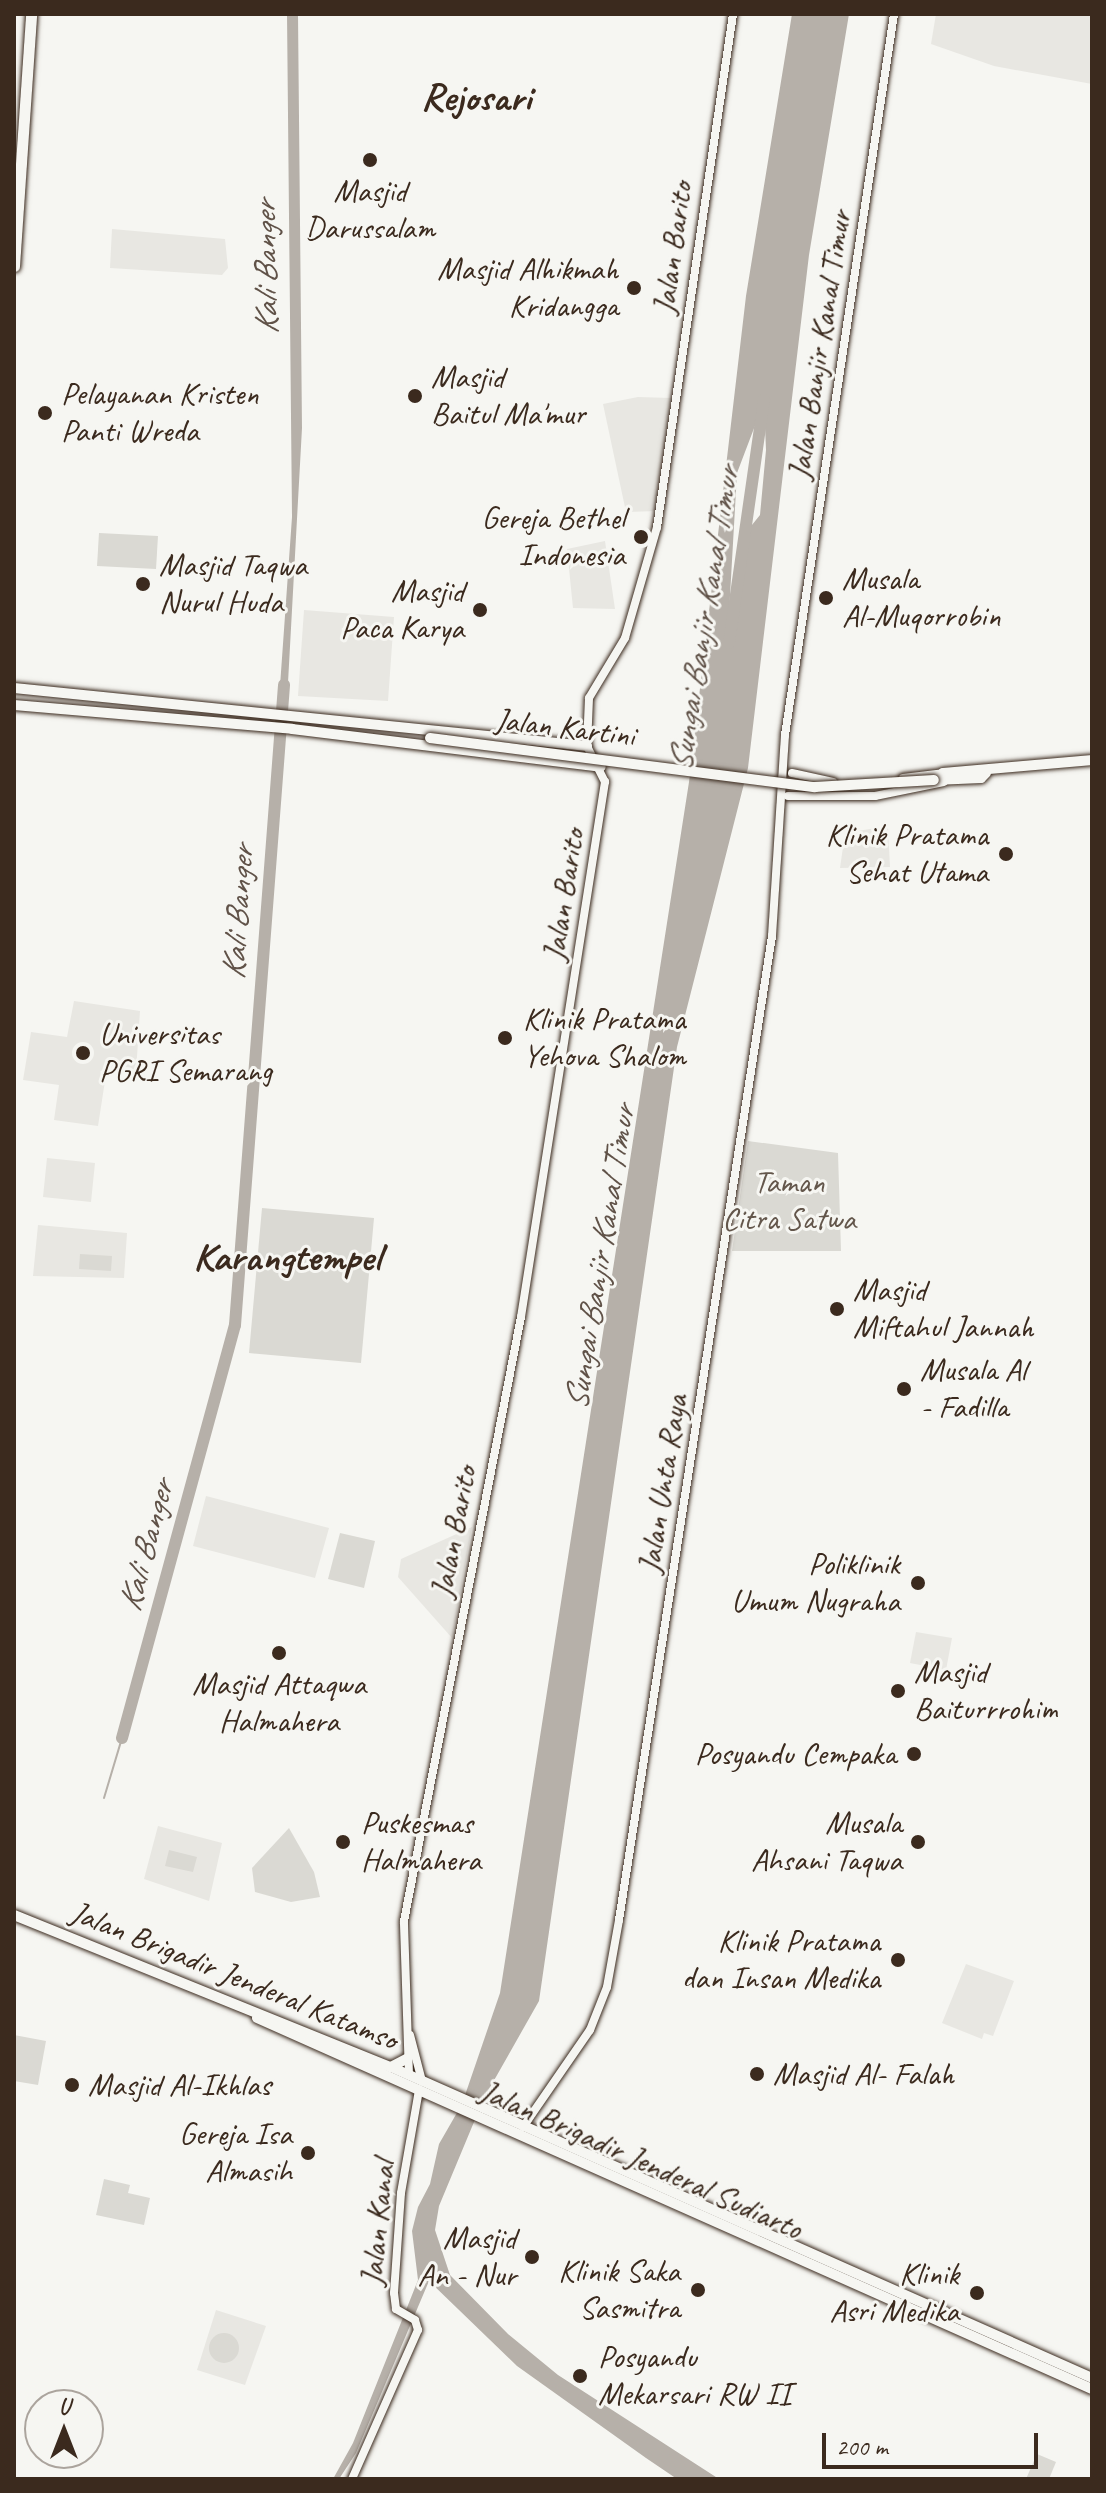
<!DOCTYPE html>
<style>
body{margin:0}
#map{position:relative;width:1106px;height:2493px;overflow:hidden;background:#f6f6f2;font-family:Caveat,sans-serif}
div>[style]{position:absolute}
.built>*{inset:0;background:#e8e7e2}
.green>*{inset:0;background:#dad9d3}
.round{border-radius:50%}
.water>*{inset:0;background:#b6b0a9}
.stream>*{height:2px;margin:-1px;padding:0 1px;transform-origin:1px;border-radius:1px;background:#b6b0a9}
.river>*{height:12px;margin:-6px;padding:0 6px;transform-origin:6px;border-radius:6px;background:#b6b0a9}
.roads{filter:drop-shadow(0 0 2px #3b2a1e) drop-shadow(0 0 2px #3b2a1e)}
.minor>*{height:8px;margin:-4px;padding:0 4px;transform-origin:4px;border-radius:4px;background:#f6f6f2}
.major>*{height:10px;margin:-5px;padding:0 5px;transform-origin:5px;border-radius:5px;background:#f6f6f2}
.highway>*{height:11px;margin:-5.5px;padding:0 5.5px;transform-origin:5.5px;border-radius:5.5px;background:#f6f6f2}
.bridges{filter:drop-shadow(0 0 2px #3b2a1e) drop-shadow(0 0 2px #3b2a1e)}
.major-bridge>*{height:10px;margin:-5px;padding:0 5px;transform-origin:5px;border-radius:5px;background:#f6f6f2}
.dots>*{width:22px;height:22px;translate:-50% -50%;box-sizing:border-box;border:4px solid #f6f6f2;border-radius:50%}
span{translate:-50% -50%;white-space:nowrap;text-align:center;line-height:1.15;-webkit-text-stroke:6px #f6f6f2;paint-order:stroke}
.poi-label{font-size:32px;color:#3b2a1e}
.right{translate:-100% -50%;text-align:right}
.left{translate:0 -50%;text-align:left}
.street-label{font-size:32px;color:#3b2a1e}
.park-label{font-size:32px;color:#63564b}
.water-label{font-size:34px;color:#605248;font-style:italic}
.district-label{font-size:40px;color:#3b2a1e;font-weight:700}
.frame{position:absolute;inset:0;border:16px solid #3b2a1e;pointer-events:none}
.north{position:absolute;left:24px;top:2389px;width:80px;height:80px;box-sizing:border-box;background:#f6f6f2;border:2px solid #aba49d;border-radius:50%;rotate:0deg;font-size:22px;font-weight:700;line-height:32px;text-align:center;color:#3b2a1e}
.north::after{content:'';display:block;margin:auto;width:28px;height:36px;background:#3b2a1e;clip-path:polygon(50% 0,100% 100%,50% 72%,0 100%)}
.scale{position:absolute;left:822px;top:2433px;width:216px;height:36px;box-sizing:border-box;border:4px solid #3b2a1e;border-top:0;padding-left:10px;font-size:24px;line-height:28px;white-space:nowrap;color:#3b2a1e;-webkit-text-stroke:6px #f6f6f2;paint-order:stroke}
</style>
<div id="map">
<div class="built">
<i style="clip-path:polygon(936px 14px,1092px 14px,1092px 84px,994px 66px,931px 44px)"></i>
<i style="clip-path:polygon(112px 229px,225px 239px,228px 268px,222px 275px,110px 268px)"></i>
<i style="clip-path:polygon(638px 397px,671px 398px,658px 511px,626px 512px,603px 404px)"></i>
<i style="clip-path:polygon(605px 541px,615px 609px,573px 608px,567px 549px)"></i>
<i style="clip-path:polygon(304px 610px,394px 617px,388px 701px,298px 696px)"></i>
<i style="clip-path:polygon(876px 828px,888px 828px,890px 867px,840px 868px,845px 833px)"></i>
<i style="clip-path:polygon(74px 1001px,140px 1011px,136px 1072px,107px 1068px,98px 1126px,54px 1120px,59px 1085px,23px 1080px,31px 1032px,67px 1037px)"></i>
<i style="clip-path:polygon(47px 1158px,95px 1163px,91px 1202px,43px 1197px)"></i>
<i style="clip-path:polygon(38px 1225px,127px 1233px,124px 1278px,33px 1276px)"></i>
<i style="clip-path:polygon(206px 1496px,329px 1528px,315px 1578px,193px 1546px)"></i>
<i style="clip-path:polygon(472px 1527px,452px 1638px,398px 1577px,401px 1559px)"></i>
<i style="clip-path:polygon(916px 1632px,952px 1638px,946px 1670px,910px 1663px)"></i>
<i style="clip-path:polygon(158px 1826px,222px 1843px,209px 1901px,144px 1879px)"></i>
<i style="clip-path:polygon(966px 1964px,1014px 1981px,993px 2036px,984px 2033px,982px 2039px,942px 2023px)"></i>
<i style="clip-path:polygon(216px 2310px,266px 2326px,245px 2385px,197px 2370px)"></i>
</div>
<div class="green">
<i style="clip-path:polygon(99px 533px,158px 536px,156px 569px,97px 566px)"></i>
<i style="clip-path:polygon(748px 1141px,838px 1153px,841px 1251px,732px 1251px)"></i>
<i style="clip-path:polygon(262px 1208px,374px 1218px,361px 1363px,249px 1353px)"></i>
<i style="clip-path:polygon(80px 1254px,112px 1256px,111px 1271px,79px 1269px)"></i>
<i style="clip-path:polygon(340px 1533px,375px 1541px,364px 1588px,328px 1579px)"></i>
<i style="clip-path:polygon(289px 1828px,314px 1872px,320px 1897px,291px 1902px,255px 1892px,252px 1868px)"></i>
<i style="clip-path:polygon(169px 1850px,197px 1857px,193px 1872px,165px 1866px)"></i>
<i style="clip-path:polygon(14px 2035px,46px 2041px,38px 2085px,14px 2081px)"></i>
<i style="clip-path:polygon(104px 2179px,130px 2185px,128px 2193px,150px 2198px,144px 2225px,96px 2215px)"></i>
<i class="round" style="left:209px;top:2333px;width:30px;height:30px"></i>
<i style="clip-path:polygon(1037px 2454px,1056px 2462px,1049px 2479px,1026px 2479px)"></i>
</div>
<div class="water">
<i style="clip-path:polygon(287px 14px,298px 14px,302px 428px,287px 701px,279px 700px,292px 517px)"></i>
<i style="clip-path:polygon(evenodd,792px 14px,849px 14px,809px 255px,748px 768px,677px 1047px,539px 2001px,484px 2098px,439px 2206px,435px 2230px,450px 2275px,508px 2334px,558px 2375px,719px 2479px,677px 2479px,646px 2458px,517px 2366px,429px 2281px,356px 2453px,339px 2479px,333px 2479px,353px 2443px,418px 2280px,412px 2231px,418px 2207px,430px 2184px,439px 2144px,462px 2104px,500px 1993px,689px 782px,746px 296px,792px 14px,764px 402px,766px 450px,760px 515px,739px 541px,743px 576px,735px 595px,735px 625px,728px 631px,737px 473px,764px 402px)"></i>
</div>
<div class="stream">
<i style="left:104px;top:1798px;width:63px;rotate:-73.3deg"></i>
</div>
<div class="river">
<i style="left:729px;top:643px;width:246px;rotate:-81.8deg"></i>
<i style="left:122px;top:1738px;width:428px;rotate:-74.7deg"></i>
<i style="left:235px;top:1325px;width:642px;rotate:-85.62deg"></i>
</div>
<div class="roads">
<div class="minor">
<i style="left:792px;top:773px;width:42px;rotate:12.4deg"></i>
<i style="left:903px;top:778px;width:38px;rotate:-7deg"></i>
<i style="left:788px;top:796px;width:87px"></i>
<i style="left:875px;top:796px;width:70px;rotate:-11.5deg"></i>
<i style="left:410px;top:2035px;width:48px;rotate:75.4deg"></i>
<i style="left:409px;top:2075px;width:154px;rotate:-91.9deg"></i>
<i style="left:404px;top:1921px;width:615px;rotate:-79.04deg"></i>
<i style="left:521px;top:1317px;width:542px;rotate:-81.08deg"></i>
<i style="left:605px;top:782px;width:40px;rotate:-116.6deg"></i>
<i style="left:587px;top:746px;width:48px;rotate:-87.6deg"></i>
<i style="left:589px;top:698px;width:70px;rotate:-59deg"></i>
<i style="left:625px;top:638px;width:116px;rotate:-73.9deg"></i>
<i style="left:657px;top:527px;width:519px;rotate:-81.57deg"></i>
<i style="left:523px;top:2127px;width:118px;rotate:-55.4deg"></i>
<i style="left:590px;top:2030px;width:46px;rotate:-68.4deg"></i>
<i style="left:607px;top:1987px;width:68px;rotate:-79.8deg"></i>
<i style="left:619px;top:1920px;width:996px;rotate:-81.16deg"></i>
<i style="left:772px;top:936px;width:201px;rotate:-86.3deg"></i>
<i style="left:785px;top:735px;width:729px;rotate:-81.4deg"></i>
<i style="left:352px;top:2479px;width:163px;rotate:-66.1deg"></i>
<i style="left:418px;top:2330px;width:10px;rotate:-107deg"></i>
<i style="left:415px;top:2320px;width:22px;rotate:-150deg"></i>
<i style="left:396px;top:2309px;width:16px;rotate:-97deg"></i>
<i style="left:394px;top:2293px;width:100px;rotate:-86deg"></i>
<i style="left:401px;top:2193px;width:105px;rotate:-80.1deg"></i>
</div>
<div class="major">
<i style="left:14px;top:688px;width:576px;rotate:5.78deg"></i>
<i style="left:14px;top:705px;width:279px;rotate:4.9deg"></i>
<i style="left:292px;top:729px;width:311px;rotate:7deg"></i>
<i style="left:934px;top:780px;width:11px;rotate:-38deg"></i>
<i style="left:943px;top:773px;width:150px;rotate:-5deg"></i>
<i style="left:934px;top:780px;width:47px;rotate:-2.4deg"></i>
<i style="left:981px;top:778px;width:7px;rotate:-45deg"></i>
<i style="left:14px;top:1915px;width:406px;rotate:22deg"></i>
<i style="left:391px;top:2067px;width:767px;rotate:23.92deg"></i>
<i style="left:257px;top:2018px;width:914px;rotate:23.96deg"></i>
<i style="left:391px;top:2067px;width:19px;rotate:-28deg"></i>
</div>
<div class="highway">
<i style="left:14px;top:266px;width:253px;rotate:-86.1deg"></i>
</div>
</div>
<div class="bridges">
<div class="major-bridge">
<i style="left:430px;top:738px;width:388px;rotate:7.3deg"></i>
<i style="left:815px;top:787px;width:119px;rotate:-3.4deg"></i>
</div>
</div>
<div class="dots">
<i style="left:370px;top:160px;background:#3b2a1e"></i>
<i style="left:634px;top:288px;background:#3b2a1e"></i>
<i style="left:415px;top:396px;background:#3b2a1e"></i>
<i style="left:45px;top:413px;background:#3b2a1e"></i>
<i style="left:641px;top:537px;background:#3b2a1e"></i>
<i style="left:143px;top:584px;background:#3b2a1e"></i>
<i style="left:826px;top:598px;background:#3b2a1e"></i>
<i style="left:480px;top:610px;background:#3b2a1e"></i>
<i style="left:1006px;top:854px;background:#3b2a1e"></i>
<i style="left:505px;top:1038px;background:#3b2a1e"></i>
<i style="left:83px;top:1053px;background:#3b2a1e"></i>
<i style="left:837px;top:1309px;background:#3b2a1e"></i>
<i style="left:904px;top:1389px;background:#3b2a1e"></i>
<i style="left:918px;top:1583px;background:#3b2a1e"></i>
<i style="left:279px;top:1653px;background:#3b2a1e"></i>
<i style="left:898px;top:1691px;background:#3b2a1e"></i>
<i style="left:914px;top:1754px;background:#3b2a1e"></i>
<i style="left:343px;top:1842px;background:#3b2a1e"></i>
<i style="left:918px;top:1842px;background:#3b2a1e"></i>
<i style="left:898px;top:1960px;background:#3b2a1e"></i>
<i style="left:757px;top:2074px;background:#3b2a1e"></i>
<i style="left:72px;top:2085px;background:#3b2a1e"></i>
<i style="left:308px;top:2153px;background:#3b2a1e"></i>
<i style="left:532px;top:2257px;background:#3b2a1e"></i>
<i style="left:698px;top:2290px;background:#3b2a1e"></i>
<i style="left:977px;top:2293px;background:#3b2a1e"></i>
<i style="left:580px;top:2376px;background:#3b2a1e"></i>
</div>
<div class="poi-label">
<span style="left:370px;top:210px">Masjid<br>Darussalam</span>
<span class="right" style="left:618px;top:288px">Masjid Alhikmah<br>Kridangga</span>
<span class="left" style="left:431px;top:396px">Masjid<br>Baitul Ma'mur</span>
<span class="left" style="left:61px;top:413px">Pelayanan Kristen<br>Panti Wreda</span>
<span class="right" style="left:625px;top:537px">Gereja Bethel<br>Indonesia</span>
<span class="left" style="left:159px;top:584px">Masjid Taqwa<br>Nurul Huda</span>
<span class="left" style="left:842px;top:598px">Musala<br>Al-Muqorrobin</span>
<span class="right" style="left:464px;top:610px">Masjid<br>Paca Karya</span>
<span class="right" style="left:988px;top:854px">Klinik Pratama<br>Sehat Utama</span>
<span class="left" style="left:523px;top:1038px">Klinik Pratama<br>Yehova Shalom</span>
<span class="left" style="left:99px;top:1053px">Universitas<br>PGRI Semarang</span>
<span class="left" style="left:853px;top:1309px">Masjid<br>Miftahul Jannah</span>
<span class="left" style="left:920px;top:1389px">Musala Al<br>- Fadilla</span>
<span class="right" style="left:900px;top:1583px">Poliklinik<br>Umum Nugraha</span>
<span class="left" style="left:914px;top:1691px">Masjid<br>Baiturrrohim</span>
<span style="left:279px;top:1703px">Masjid Attaqwa<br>Halmahera</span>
<span class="right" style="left:896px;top:1754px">Posyandu Cempaka</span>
<span class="left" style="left:361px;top:1842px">Puskesmas<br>Halmahera</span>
<span class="right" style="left:902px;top:1842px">Musala<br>Ahsani Taqwa</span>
<span class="right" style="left:880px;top:1960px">Klinik Pratama<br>dan Insan Medika</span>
<span class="left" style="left:773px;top:2074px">Masjid Al- Falah</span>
<span class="left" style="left:88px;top:2085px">Masjid Al-Ikhlas</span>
<span class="right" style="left:292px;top:2153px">Gereja Isa<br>Almasih</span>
<span class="right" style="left:516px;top:2257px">Masjid<br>An - Nur</span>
<span class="right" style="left:680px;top:2290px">Klinik Saka<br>Sasmitra</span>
<span class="right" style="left:959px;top:2293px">Klinik<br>Asri Medika</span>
<span class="left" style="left:598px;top:2376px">Posyandu<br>Mekarsari RW II</span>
</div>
<div class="street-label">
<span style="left:673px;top:248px;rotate:-82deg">Jalan Barito</span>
<span style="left:820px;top:345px;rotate:-81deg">Jalan Banjir Kanal Timur</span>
<span style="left:565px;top:728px;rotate:7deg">Jalan Kartini</span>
<span style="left:564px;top:895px;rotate:-81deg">Jalan Barito</span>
<span style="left:663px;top:1484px;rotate:-81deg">Jalan Unta Raya</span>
<span style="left:454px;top:1532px;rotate:-79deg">Jalan Barito</span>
<span style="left:234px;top:1976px;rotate:22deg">Jalan Brigadir Jenderal Katamso</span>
<span style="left:641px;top:2160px;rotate:24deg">Jalan Brigadir Jenderal Sudiarto</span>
<span style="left:378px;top:2223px;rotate:-84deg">Jalan Kanal</span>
</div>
<div class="park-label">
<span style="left:789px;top:1201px">Taman<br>Citra Satwa</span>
</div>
<div class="water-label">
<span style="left:265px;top:268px;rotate:-91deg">Kali Banger</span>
<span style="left:703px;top:619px;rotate:-81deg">Sungai Banjir Kanal Timur</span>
<span style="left:237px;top:913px;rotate:-86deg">Kali Banger</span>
<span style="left:599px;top:1258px;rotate:-81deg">Sungai Banjir Kanal Timur</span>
<span style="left:145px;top:1546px;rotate:-75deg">Kali Banger</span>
</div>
<div class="district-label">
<span style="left:476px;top:97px">Rejosari</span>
<span style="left:287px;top:1257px">Karangtempel</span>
</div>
<div class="frame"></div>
<div class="north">U</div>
<div class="scale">200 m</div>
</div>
